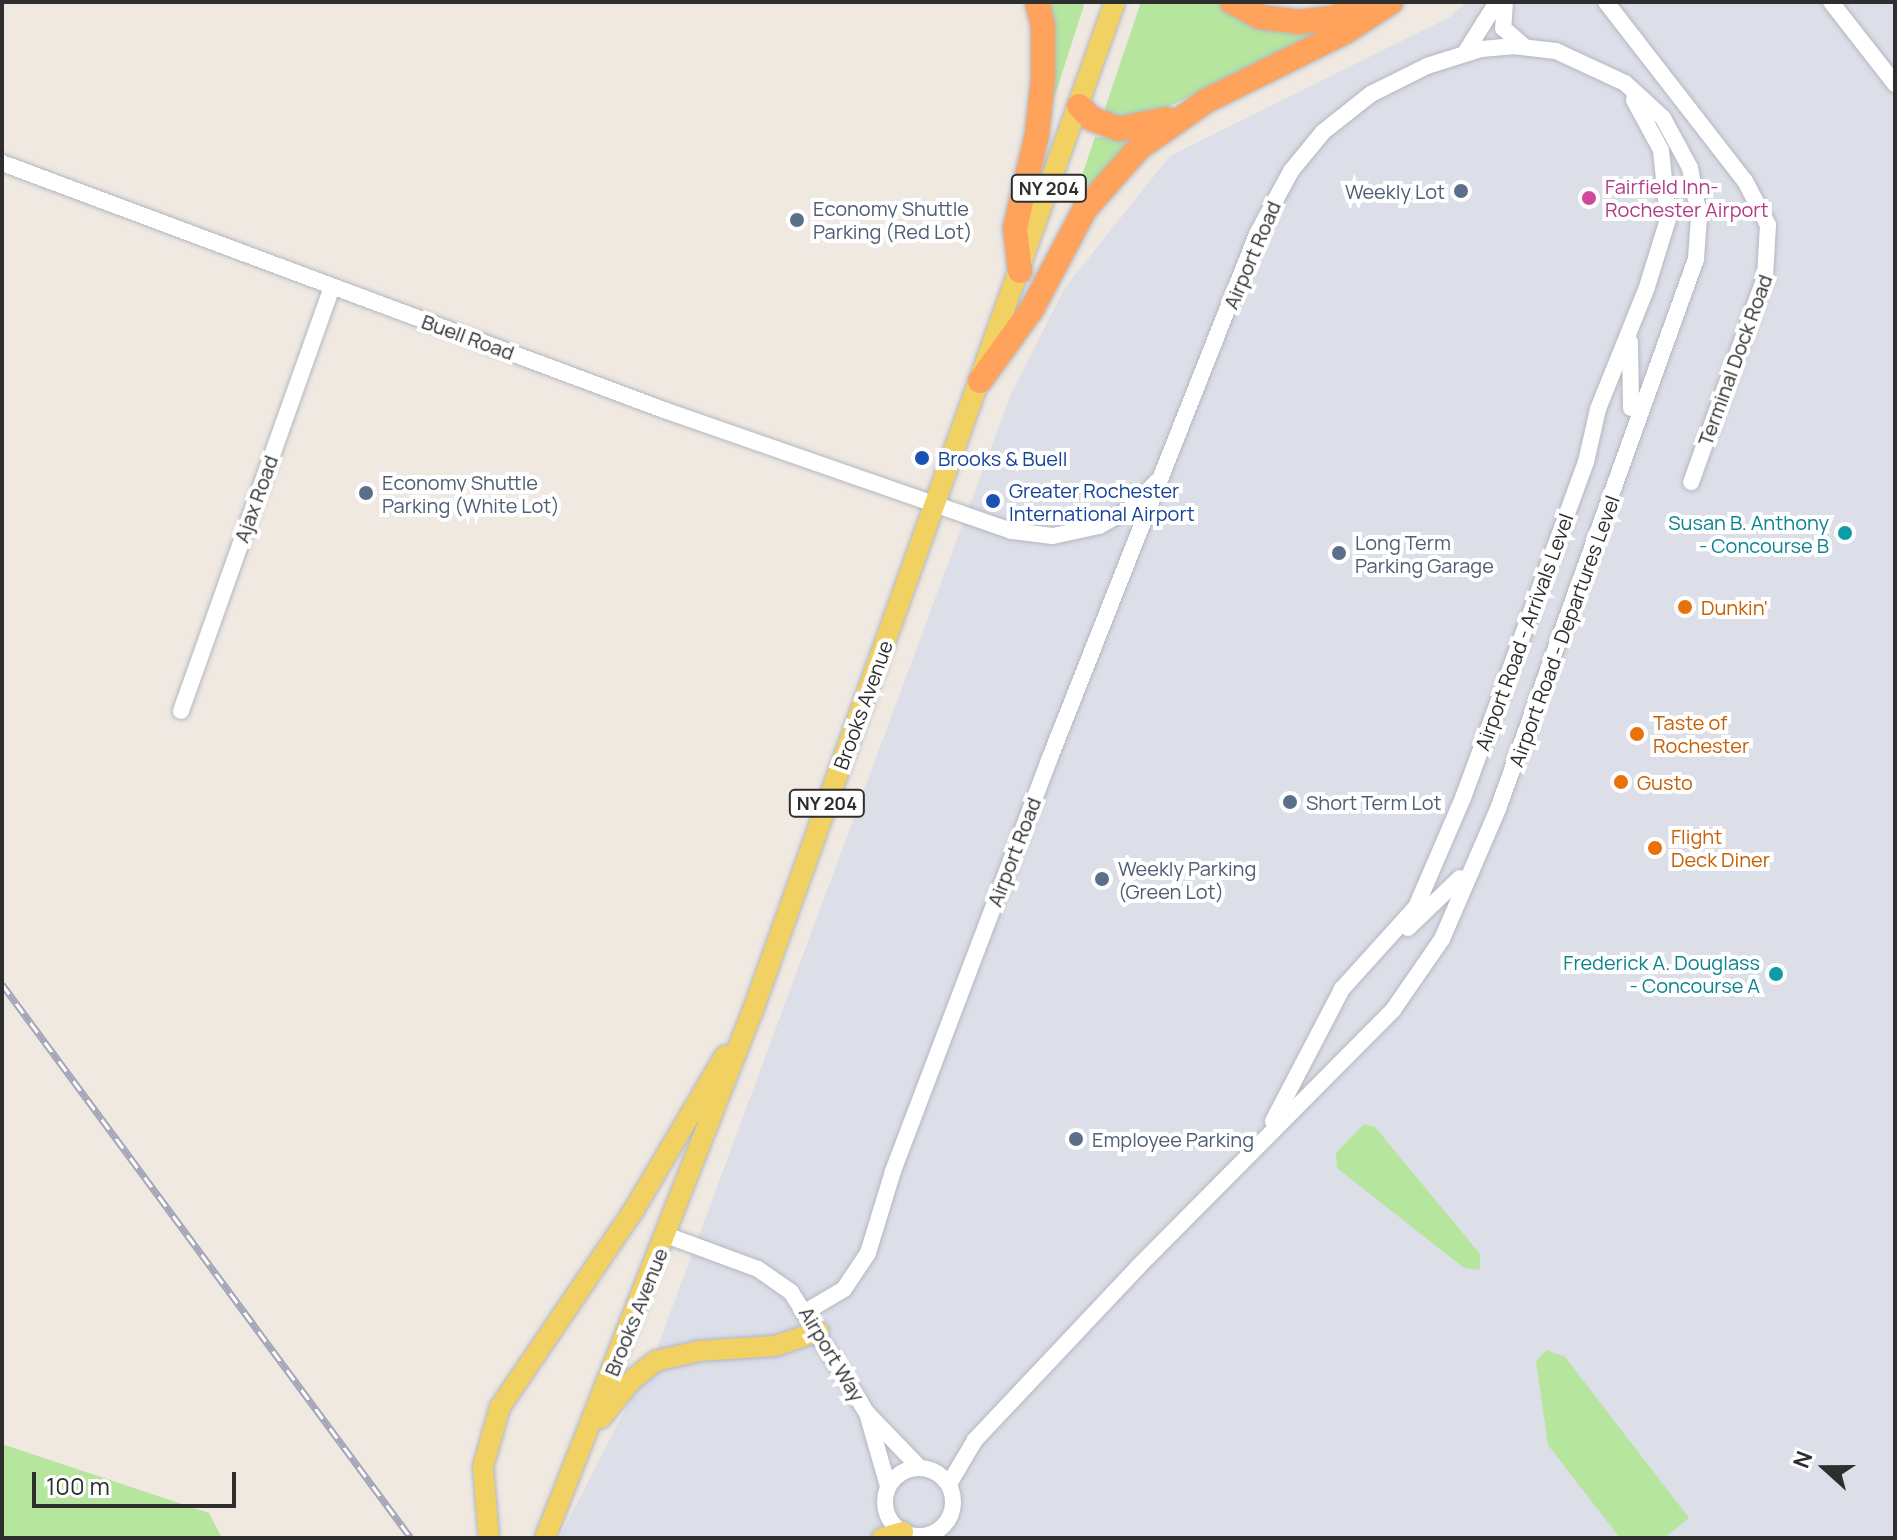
<!DOCTYPE html>
<style>
body{margin:0}
#map{position:relative;width:1897px;height:1540px;overflow:hidden;background:#efe9e1;font-family:Manrope,sans-serif}
div>[style]{position:absolute}
.airport>*{inset:0;background:#dcdee8}
.green>*{inset:0;background:#b6e59e}
.roads{filter:drop-shadow(0 0 2px #b4b7c1) drop-shadow(0 0 2px #b4b7c1)}
.minor>*{height:16px;margin:-8px;padding:0 8px;transform-origin:8px;border-radius:8px;background:#fff}
.minor>.ring{margin:-8px;padding:0;box-sizing:content-box;background:none;border:16px solid #fff;border-radius:50%}
.major>*{height:20px;margin:-10px;padding:0 10px;transform-origin:10px;border-radius:10px;background:#f2d163}
.highway>*{height:24px;margin:-12px;padding:0 12px;transform-origin:12px;border-radius:12px;background:#ffa35c}
.rail>*{height:7px;margin-top:-3.5px;transform-origin:0;background:repeating-linear-gradient(90deg,#fff 0 12px,#a3a6b8 0 24px);box-sizing:border-box;border-block:2px solid #a3a6b8}
.dots>*{width:22px;height:22px;translate:-50% -50%;box-sizing:border-box;border:4px solid #fff;border-radius:50%}
span{translate:-50% -50%;white-space:nowrap;text-align:center;line-height:1.15;-webkit-text-stroke:8px #fff;paint-order:stroke}
.shield-label span{padding:2px 6px;background:#fff;border:2px solid;border-radius:6px;-webkit-text-stroke-width:0}
.shield-label{font-size:18px;color:#2e2e2e;font-weight:700}
.hotel-label{font-size:20px;color:#b23c85}
.left{translate:0 -50%;text-align:left}
.service-label{font-size:20px;color:#4e5e75}
.right{translate:-100% -50%;text-align:right}
.street-label{font-size:20px;color:#2e2e2e}
.transit-label{font-size:20px;color:#164399}
.culture-label{font-size:20px;color:#0d838f}
.food-label{font-size:20px;color:#c56008}
.frame{position:absolute;inset:0;border:4px solid #2e2e2e;pointer-events:none}
.north{position:absolute;left:1785px;top:1428px;width:80px;height:80px;-webkit-text-stroke:6px #fff;paint-order:stroke;rotate:291deg;font-size:22px;font-weight:700;line-height:32px;text-align:center;color:#2e2e2e}
.north::after{content:'';display:block;margin:auto;width:28px;height:36px;background:#2e2e2e;clip-path:polygon(50% 0,100% 100%,50% 72%,0 100%)}
.scale{position:absolute;left:32px;top:1472px;width:204px;height:36px;box-sizing:border-box;border:4px solid #2e2e2e;border-top:0;padding-left:10px;font-size:24px;line-height:28px;white-space:nowrap;color:#2e2e2e;-webkit-text-stroke:6px #fff;paint-order:stroke}
</style>
<div id="map">
<div class="airport">
<i style="clip-path:polygon(1466px 2px,1895px 2px,1895px 1538px,559px 1538px,658px 1346px,1011px 394px,1064px 289px,1170px 156px,1450px 17px)"></i>
</div>
<div class="green">
<i style="clip-path:polygon(1042px 2px,1085px 2px,1047px 120px)"></i>
<i style="clip-path:polygon(1141px 2px,1220px 2px,1235px 12px,1322px 29px,1322px 36px,1139px 120px,1108px 115px,1105px 108px)"></i>
<i style="clip-path:polygon(1095px 137px,1140px 139px,1080px 204px,1072px 205px)"></i>
<i style="clip-path:polygon(1364px 1124px,1375px 1127px,1480px 1254px,1480px 1270px,1464px 1268px,1337px 1168px,1336px 1153px)"></i>
<i style="clip-path:polygon(1547px 1350px,1565px 1357px,1689px 1518px,1664px 1538px,1620px 1538px,1548px 1445px,1536px 1361px)"></i>
<i style="clip-path:polygon(2px 1444px,209px 1513px,222px 1538px,2px 1538px)"></i>
</div>
<div class="roads">
<div class="minor">
<i style="left:1505px;top:2px;width:26px;rotate:94deg"></i>
<i style="left:1503px;top:28px;width:28px;rotate:41deg"></i>
<i style="left:1606px;top:2px;width:227px;rotate:52.2deg"></i>
<i style="left:1745px;top:181px;width:50px;rotate:62.4deg"></i>
<i style="left:1768px;top:225px;width:52px;rotate:93.3deg"></i>
<i style="left:1765px;top:277px;width:218px;rotate:109.8deg"></i>
<i style="left:1831px;top:2px;width:104px;rotate:52deg"></i>
<i style="left:1465px;top:53px;width:60px;rotate:-57.9deg"></i>
<i style="left:2px;top:163px;width:707px;rotate:20.46deg"></i>
<i style="left:664px;top:410px;width:368px;rotate:19.2deg"></i>
<i style="left:1012px;top:531px;width:41px;rotate:7deg"></i>
<i style="left:1053px;top:536px;width:47px;rotate:-12.3deg"></i>
<i style="left:1099px;top:526px;width:39px;rotate:-29deg"></i>
<i style="left:1133px;top:507px;width:35px;rotate:-47deg"></i>
<i style="left:1630px;top:342px;width:66px;rotate:89.1deg"></i>
<i style="left:181px;top:711px;width:450px;rotate:-70.4deg"></i>
<i style="left:1408px;top:928px;width:72px;rotate:-43.9deg"></i>
<i style="left:1273px;top:1121px;width:149px;rotate:-62.4deg"></i>
<i style="left:1342px;top:989px;width:110px;rotate:-47.9deg"></i>
<i style="left:1416px;top:907px;width:119px;rotate:-66.7deg"></i>
<i style="left:1463px;top:798px;width:358px;rotate:-69.9deg"></i>
<i style="left:1586px;top:462px;width:54px;rotate:-77.2deg"></i>
<i style="left:1598px;top:409px;width:131px;rotate:-68.1deg"></i>
<i style="left:1647px;top:287px;width:71px;rotate:-72.8deg"></i>
<i style="left:1668px;top:219px;width:69px;rotate:-95.8deg"></i>
<i style="left:1661px;top:150px;width:57px;rotate:-118.4deg"></i>
<i style="left:666px;top:1235px;width:98px;rotate:20.3deg"></i>
<i style="left:758px;top:1269px;width:40px;rotate:34.9deg"></i>
<i style="left:791px;top:1292px;width:143px;rotate:57.9deg"></i>
<i style="left:867px;top:1413px;width:75px;rotate:46.1deg"></i>
<i style="left:807px;top:1311px;width:43px;rotate:-30.7deg"></i>
<i style="left:844px;top:1289px;width:43px;rotate:-56.3deg"></i>
<i style="left:868px;top:1253px;width:86px;rotate:-73deg"></i>
<i style="left:893px;top:1171px;width:440px;rotate:-69.2deg"></i>
<i style="left:1049px;top:760px;width:566px;rotate:-68.42deg"></i>
<i style="left:1257px;top:234px;width:72px;rotate:-61.6deg"></i>
<i style="left:1291px;top:171px;width:50px;rotate:-50.6deg"></i>
<i style="left:1323px;top:132px;width:61px;rotate:-38.4deg"></i>
<i style="left:1371px;top:94px;width:63px;rotate:-26.6deg"></i>
<i style="left:1427px;top:66px;width:57px;rotate:-17.5deg"></i>
<i style="left:1481px;top:49px;width:32px;rotate:-5deg"></i>
<i style="left:1513px;top:46px;width:43px;rotate:6.6deg"></i>
<i style="left:1556px;top:51px;width:76px;rotate:24.9deg"></i>
<i style="left:1625px;top:83px;width:52px;rotate:42.6deg"></i>
<i style="left:1663px;top:118px;width:57px;rotate:61.6deg"></i>
<i style="left:1690px;top:168px;width:50px;rotate:79.6deg"></i>
<i style="left:1699px;top:217px;width:42px;rotate:94.1deg"></i>
<i style="left:1696px;top:259px;width:585px;rotate:109.8deg"></i>
<i style="left:1498px;top:809px;width:142px;rotate:113.3deg"></i>
<i style="left:1442px;top:939px;width:86px;rotate:124.6deg"></i>
<i style="left:1393px;top:1010px;width:362px;rotate:134.8deg"></i>
<i style="left:1138px;top:1267px;width:238px;rotate:133.3deg"></i>
<i style="left:975px;top:1440px;width:51px;rotate:120.6deg"></i>
<i style="left:867px;top:1413px;width:76px;rotate:74deg"></i>
<i class="ring" style="left:885px;top:1468px;width:52px;height:52px"></i>
</div>
<div class="major">
<i style="left:601px;top:1418px;width:48px;rotate:-51deg"></i>
<i style="left:631px;top:1381px;width:32px;rotate:-39deg"></i>
<i style="left:656px;top:1361px;width:44px;rotate:-13.1deg"></i>
<i style="left:699px;top:1351px;width:76px;rotate:-3.8deg"></i>
<i style="left:775px;top:1346px;width:46px;rotate:-18.8deg"></i>
<i style="left:489px;top:1538px;width:71px;rotate:-94.8deg"></i>
<i style="left:483px;top:1467px;width:62px;rotate:-74.2deg"></i>
<i style="left:500px;top:1407px;width:240px;rotate:-55.8deg"></i>
<i style="left:635px;top:1208px;width:177px;rotate:-59.4deg"></i>
<i style="left:545px;top:1538px;width:567px;rotate:-68.5deg"></i>
<i style="left:753px;top:1010px;width:1071px;rotate:-70.25deg"></i>
<i style="left:882px;top:1538px;width:22px;rotate:-16deg"></i>
</div>
<div class="highway">
<i style="left:1232px;top:2px;width:32px;rotate:28deg"></i>
<i style="left:1260px;top:17px;width:38px;rotate:7deg"></i>
<i style="left:1298px;top:22px;width:38px;rotate:-7deg"></i>
<i style="left:1336px;top:17px;width:33px;rotate:-27deg"></i>
<i style="left:1079px;top:106px;width:18px;rotate:45deg"></i>
<i style="left:1092px;top:119px;width:29px;rotate:20deg"></i>
<i style="left:1119px;top:129px;width:49px;rotate:-11.8deg"></i>
<i style="left:1020px;top:271px;width:43px;rotate:-96.6deg"></i>
<i style="left:1015px;top:228px;width:97px;rotate:-76.8deg"></i>
<i style="left:1037px;top:134px;width:55px;rotate:-83.8deg"></i>
<i style="left:1043px;top:79px;width:53px;rotate:-90deg"></i>
<i style="left:1043px;top:26px;width:25px;rotate:-104deg"></i>
<i style="left:980px;top:381px;width:89px;rotate:-54.2deg"></i>
<i style="left:1032px;top:309px;width:113px;rotate:-62.1deg"></i>
<i style="left:1085px;top:209px;width:81px;rotate:-48.5deg"></i>
<i style="left:1139px;top:148px;width:82px;rotate:-35deg"></i>
<i style="left:1206px;top:101px;width:155px;rotate:-26.4deg"></i>
<i style="left:1345px;top:32px;width:55px;rotate:-33.1deg"></i>
</div>
</div>
<div class="rail">
<i style="left:2px;top:984px;width:689px;rotate:53.56deg"></i>
</div>
<div class="dots">
<i style="left:1461px;top:191px;background:#5c6f8a"></i>
<i style="left:1589px;top:198px;background:#d1479c"></i>
<i style="left:797px;top:220px;background:#5c6f8a"></i>
<i style="left:922px;top:458px;background:#1a4fb4"></i>
<i style="left:366px;top:493px;background:#5c6f8a"></i>
<i style="left:993px;top:501px;background:#1a4fb4"></i>
<i style="left:1845px;top:533px;background:#0f9aa8"></i>
<i style="left:1339px;top:553px;background:#5c6f8a"></i>
<i style="left:1685px;top:607px;background:#e8710a"></i>
<i style="left:1637px;top:734px;background:#e8710a"></i>
<i style="left:1621px;top:782px;background:#e8710a"></i>
<i style="left:1290px;top:802px;background:#5c6f8a"></i>
<i style="left:1655px;top:848px;background:#e8710a"></i>
<i style="left:1102px;top:879px;background:#5c6f8a"></i>
<i style="left:1776px;top:974px;background:#0f9aa8"></i>
<i style="left:1076px;top:1139px;background:#5c6f8a"></i>
</div>
<div class="shield-label">
<span style="left:1049px;top:188px">NY 204</span>
<span style="left:827px;top:803px">NY 204</span>
</div>
<div class="hotel-label">
<span class="left" style="left:1605px;top:198px">Fairfield Inn-<br>Rochester Airport</span>
</div>
<div class="service-label">
<span class="right" style="left:1445px;top:191px">Weekly Lot</span>
<span class="left" style="left:813px;top:220px">Economy Shuttle<br>Parking (Red Lot)</span>
<span class="left" style="left:382px;top:494px">Economy Shuttle<br>Parking (White Lot)</span>
<span class="left" style="left:1355px;top:554px">Long Term<br>Parking Garage</span>
<span class="left" style="left:1306px;top:802px">Short Term Lot</span>
<span class="left" style="left:1118px;top:880px">Weekly Parking<br>(Green Lot)</span>
<span class="left" style="left:1092px;top:1139px">Employee Parking</span>
</div>
<div class="street-label">
<span style="left:1252px;top:255px;rotate:-67deg">Airport Road</span>
<span style="left:468px;top:337px;rotate:20deg">Buell Road</span>
<span style="left:1735px;top:360px;rotate:-70deg">Terminal Dock Road</span>
<span style="left:256px;top:499px;rotate:-70deg">Ajax Road</span>
<span style="left:1564px;top:631px;rotate:-70deg">Airport Road - Departures Level</span>
<span style="left:1524px;top:632px;rotate:-70deg">Airport Road - Arrivals Level</span>
<span style="left:863px;top:705px;rotate:-70deg">Brooks Avenue</span>
<span style="left:1014px;top:852px;rotate:-69deg">Airport Road</span>
<span style="left:636px;top:1312px;rotate:-68deg">Brooks Avenue</span>
<span style="left:832px;top:1354px;rotate:59deg">Airport Way</span>
</div>
<div class="transit-label">
<span class="left" style="left:938px;top:458px">Brooks &amp; Buell</span>
<span class="left" style="left:1009px;top:502px">Greater Rochester<br>International Airport</span>
</div>
<div class="culture-label">
<span class="right" style="left:1829px;top:534px">Susan B. Anthony<br>- Concourse B</span>
<span class="right" style="left:1760px;top:974px">Frederick A. Douglass<br>- Concourse A</span>
</div>
<div class="food-label">
<span class="left" style="left:1701px;top:607px">Dunkin'</span>
<span class="left" style="left:1653px;top:734px">Taste of<br>Rochester</span>
<span class="left" style="left:1637px;top:782px">Gusto</span>
<span class="left" style="left:1671px;top:848px">Flight<br>Deck Diner</span>
</div>
<div class="frame"></div>
<div class="north">N</div>
<div class="scale">100 m</div>
</div>
